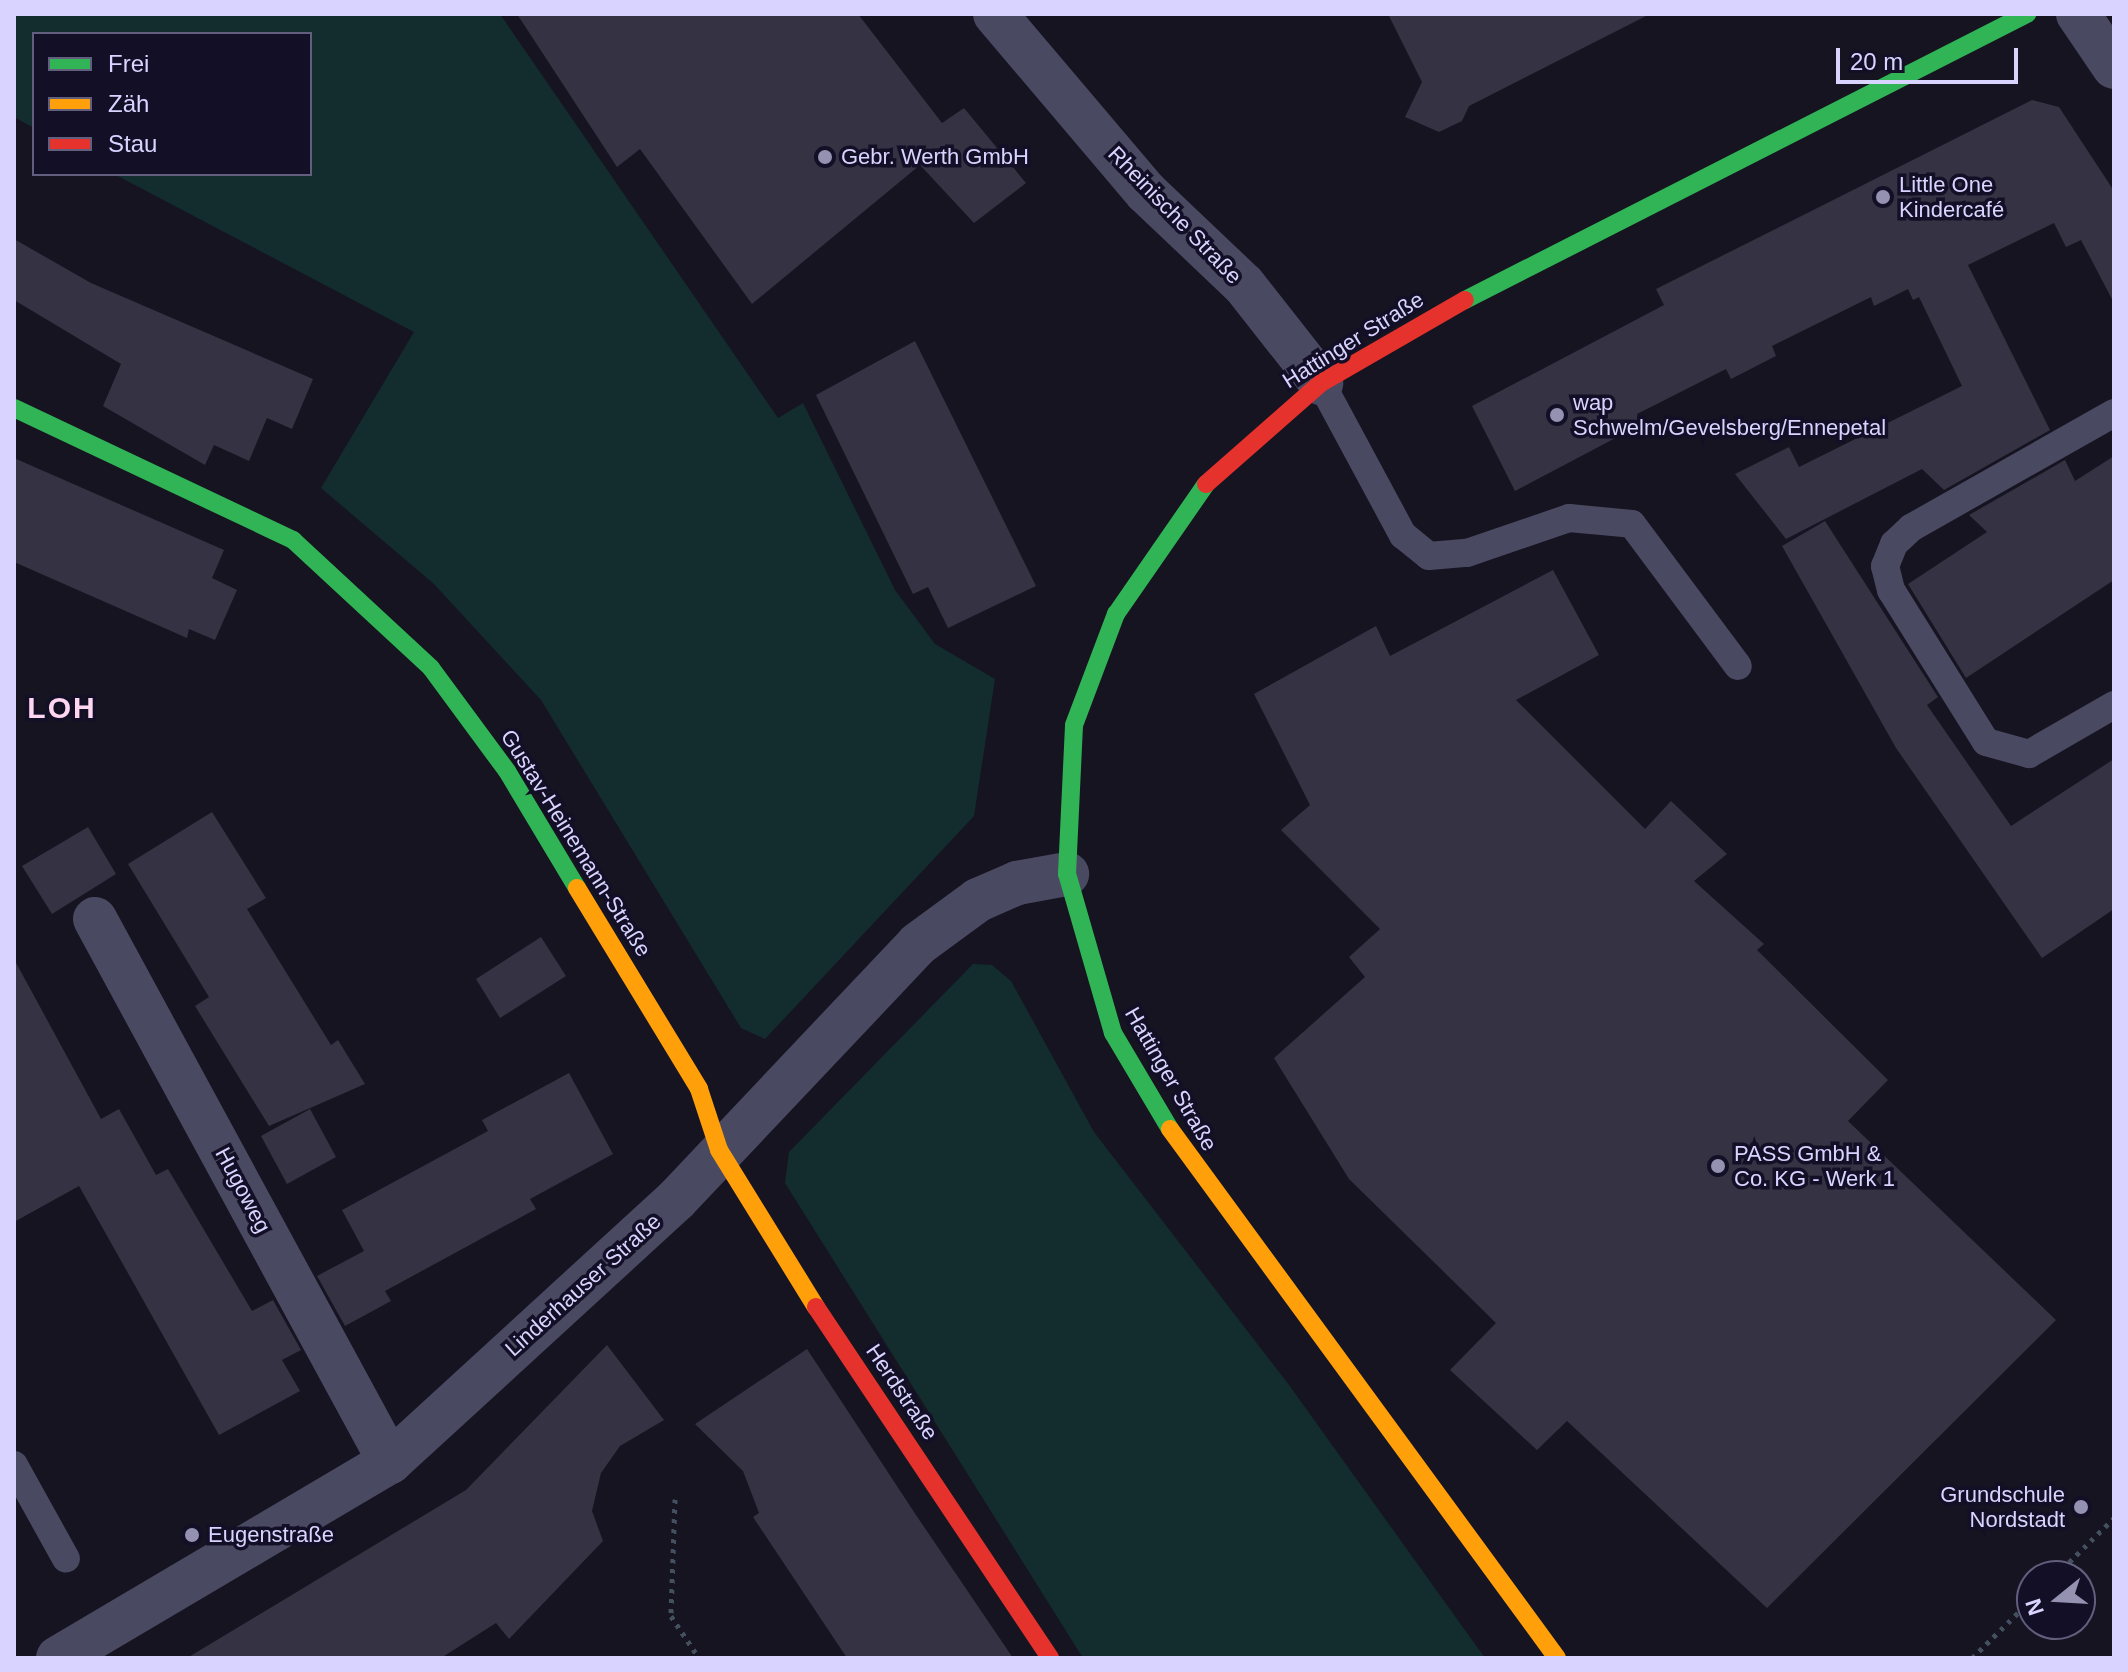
<!DOCTYPE html>
<meta charset="utf-8">
<style>
body{margin:0}
#map{position:relative;width:2128px;height:1672px;overflow:hidden;background:#161421;font-family:Helvetica,sans-serif}
div>[style]{position:absolute}
.green>*{inset:0;background:#132c2d}
.building>*{inset:0;background:#343243}
.path>*{height:5px;margin-top:-2.5px;transform-origin:0;background:repeating-linear-gradient(90deg,#44505f 0 4px,transparent 0 10px)}
.lane>*{height:28px;margin:-14px;padding:0 14px;transform-origin:14px;border-radius:14px;background:#4a4962}
.street>*{height:44px;margin:-22px;padding:0 22px;transform-origin:22px;border-radius:22px;background:#4a4962}
.fast>*{height:18px;margin:-9px;padding:0 9px;transform-origin:9px;border-radius:9px;background:#30b455}
.slow>*{height:18px;margin:-9px;padding:0 9px;transform-origin:9px;border-radius:9px;background:#ff9f0a}
.jam>*{height:18px;margin:-9px;padding:0 9px;transform-origin:9px;border-radius:9px;background:#e5322d}
.dots>*{width:22px;height:22px;translate:-50% -50%;box-sizing:border-box;border:4px solid #130f26;border-radius:50%}
span{translate:-50% -50%;white-space:nowrap;text-align:center;line-height:1.15;-webkit-text-stroke:7px #130f26;paint-order:stroke}
.poi-label{font-size:22px;color:#d9d4ff}
.left{translate:0 -50%;text-align:left}
.right{translate:-100% -50%;text-align:right}
.street-label{font-size:22px;color:#d9d4ff}
.district-label{font-size:30px;color:#ffd6f0;font-weight:700;letter-spacing:2px}
.frame{position:absolute;inset:0;border:16px solid #d9d4ff;pointer-events:none}
.legend{position:absolute;left:32px;top:32px;width:280px;height:144px;box-sizing:border-box;background:#130f26;border:2px solid #625e7d;margin:0;padding:10px 14px;list-style:none;font-size:24px;color:#d9d4ff}
.legend li{display:flex;align-items:center;gap:16px;height:40px}
.legend b{width:40px;border:2px solid #625e7d}
.north{position:absolute;left:2016px;top:1560px;width:80px;height:80px;box-sizing:border-box;background:#130f26;border:2px solid #625e7d;border-radius:50%;rotate:252deg;font-size:22px;font-weight:700;line-height:32px;text-align:center;color:#d9d4ff}
.north::after{content:'';display:block;margin:auto;width:28px;height:36px;background:#9591b1;clip-path:polygon(50% 0,100% 100%,50% 72%,0 100%)}
.scale{position:absolute;left:1836px;top:48px;width:182px;height:36px;box-sizing:border-box;border:4px solid #d9d4ff;border-top:0;padding-left:10px;font-size:24px;line-height:28px;white-space:nowrap;color:#d9d4ff;-webkit-text-stroke:6px #130f26;paint-order:stroke}
</style>
<div id="map">
<div class="green">
<i style="clip-path:polygon(14px 14px,500px 14px,778px 418px,803px 403px,895px 590px,935px 644px,995px 679px,974px 816px,765px 1039px,741px 1028px,541px 700px,434px 584px,321px 488px,414px 332px,114px 174px,310px 174px,310px 34px,34px 34px,34px 128px,14px 117px)"></i>
<i style="clip-path:polygon(973px 964px,992px 965px,1011px 981px,1094px 1132px,1289px 1385px,1485px 1658px,1083px 1658px,785px 1183px,789px 1152px)"></i>
</div>
<div class="building">
<i style="clip-path:polygon(517px 14px,858px 14px,942px 123px,964px 108px,1026px 183px,974px 223px,920px 165px,752px 304px,640px 149px,617px 167px)"></i>
<i style="clip-path:polygon(1388px 14px,1650px 14px,1469px 106px,1462px 121px,1439px 132px,1405px 117px,1422px 82px)"></i>
<i style="clip-path:polygon(2032px 100px,2059px 107px,2114px 191px,2114px 303px,2081px 240px,2066px 247px,2054px 223px,1968px 265px,2050px 430px,1944px 490px,1922px 469px,1786px 539px,1735px 474px,1789px 447px,1799px 467px,1962px 386px,1919px 297px,1913px 300px,1908px 289px,1874px 306px,1871px 297px,1772px 346px,1776px 356px,1731px 379px,1726px 369px,1637px 414px,1642px 424px,1515px 491px,1472px 406px,1664px 305px,1656px 289px)"></i>
<i style="clip-path:polygon(14px 239px,91px 283px,313px 379px,292px 429px,267px 418px,249px 461px,214px 445px,205px 465px,103px 406px,121px 364px,14px 300px)"></i>
<i style="clip-path:polygon(915px 341px,1036px 586px,948px 628px,928px 587px,913px 594px,816px 395px)"></i>
<i style="clip-path:polygon(2114px 456px,2114px 580px,1966px 678px,1908px 584px,1987px 532px,1969px 515px,2065px 460px,2075px 481px)"></i>
<i style="clip-path:polygon(14px 458px,224px 550px,212px 578px,237px 590px,215px 640px,189px 629px,187px 638px,14px 562px)"></i>
<i style="clip-path:polygon(1825px 521px,1938px 697px,1927px 705px,2011px 826px,2114px 759px,2114px 909px,2042px 958px,1896px 748px,1782px 546px)"></i>
<i style="clip-path:polygon(1553px 570px,1599px 655px,1516px 700px,1645px 829px,1671px 801px,1727px 854px,1694px 881px,1764px 944px,1757px 950px,1888px 1080px,1848px 1121px,2056px 1320px,1767px 1608px,1567px 1421px,1537px 1450px,1450px 1370px,1496px 1323px,1349px 1179px,1274px 1058px,1365px 977px,1349px 957px,1380px 929px,1281px 830px,1310px 805px,1254px 694px,1376px 626px,1390px 656px)"></i>
<i style="clip-path:polygon(212px 812px,266px 898px,247px 909px,331px 1045px,338px 1040px,365px 1084px,269px 1126px,195px 1006px,209px 997px,128px 864px)"></i>
<i style="clip-path:polygon(88px 827px,116px 874px,52px 914px,22px 866px)"></i>
<i style="clip-path:polygon(541px 937px,566px 976px,500px 1018px,476px 979px)"></i>
<i style="clip-path:polygon(14px 959px,101px 1119px,119px 1109px,156px 1175px,168px 1169px,252px 1311px,273px 1300px,301px 1350px,282px 1360px,300px 1391px,219px 1435px,79px 1186px,14px 1222px)"></i>
<i style="clip-path:polygon(569px 1073px,613px 1154px,530px 1199px,536px 1209px,385px 1291px,391px 1301px,345px 1326px,317px 1276px,364px 1251px,342px 1210px,488px 1131px,482px 1120px)"></i>
<i style="clip-path:polygon(310px 1109px,336px 1157px,287px 1184px,261px 1136px)"></i>
<i style="clip-path:polygon(607px 1345px,664px 1420px,620px 1446px,601px 1473px,592px 1511px,603px 1541px,509px 1639px,496px 1623px,441px 1658px,187px 1658px,466px 1490px)"></i>
<i style="clip-path:polygon(807px 1349px,916px 1515px,1013px 1658px,847px 1658px,753px 1517px,759px 1513px,743px 1471px,695px 1424px)"></i>
</div>
<div class="path">
<i style="left:675px;top:1499px;width:117px;rotate:92deg"></i>
<i style="left:671px;top:1616px;width:50px;rotate:56.3deg"></i>
<i style="left:2055px;top:1576px;width:83px;rotate:-44.5deg"></i>
<i style="left:1972px;top:1658px;width:84px;rotate:-44.5deg"></i>
</div>
<div class="lane">
<i style="left:1321px;top:383px;width:173px;rotate:61.7deg"></i>
<i style="left:1403px;top:535px;width:33px;rotate:39deg"></i>
<i style="left:1429px;top:556px;width:38px;rotate:-5deg"></i>
<i style="left:1467px;top:553px;width:108px;rotate:-18.9deg"></i>
<i style="left:1569px;top:518px;width:63px;rotate:5.4deg"></i>
<i style="left:1632px;top:524px;width:177px;rotate:53.3deg"></i>
<i style="left:2114px;top:413px;width:233px;rotate:150.5deg"></i>
<i style="left:1911px;top:528px;width:23px;rotate:137deg"></i>
<i style="left:1894px;top:544px;width:24px;rotate:112deg"></i>
<i style="left:1885px;top:566px;width:25px;rotate:76deg"></i>
<i style="left:1891px;top:590px;width:179px;rotate:58deg"></i>
<i style="left:1986px;top:742px;width:45px;rotate:15.6deg"></i>
<i style="left:2029px;top:754px;width:98px;rotate:-30deg"></i>
<i style="left:14px;top:1465px;width:107px;rotate:61deg"></i>
</div>
<div class="street">
<i style="left:995px;top:14px;width:233px;rotate:49.7deg"></i>
<i style="left:1146px;top:192px;width:135px;rotate:43.5deg"></i>
<i style="left:1244px;top:285px;width:125px;rotate:51.8deg"></i>
<i style="left:2078px;top:14px;width:64px;rotate:55.8deg"></i>
<i style="left:95px;top:919px;width:618px;rotate:61.49deg"></i>
<i style="left:58px;top:1658px;width:386px;rotate:-30.6deg"></i>
<i style="left:390px;top:1462px;width:388px;rotate:-42.5deg"></i>
<i style="left:676px;top:1200px;width:352px;rotate:-46.6deg"></i>
<i style="left:918px;top:944px;width:74px;rotate:-36.3deg"></i>
<i style="left:978px;top:900px;width:43px;rotate:-23.6deg"></i>
<i style="left:1017px;top:883px;width:51px;rotate:-10.2deg"></i>
</div>
<div class="fast">
<i style="left:1465px;top:300px;width:631px;rotate:-26.97deg"></i>
<i style="left:14px;top:408px;width:309px;rotate:25.3deg"></i>
<i style="left:293px;top:540px;width:188px;rotate:42.8deg"></i>
<i style="left:431px;top:668px;width:128px;rotate:53.6deg"></i>
<i style="left:507px;top:771px;width:136px;rotate:59.1deg"></i>
<i style="left:1170px;top:1129px;width:112px;rotate:-120.7deg"></i>
<i style="left:1113px;top:1033px;width:166px;rotate:-106.1deg"></i>
<i style="left:1067px;top:874px;width:149px;rotate:-87.3deg"></i>
<i style="left:1074px;top:725px;width:119px;rotate:-69.3deg"></i>
<i style="left:1116px;top:614px;width:158px;rotate:-55.3deg"></i>
</div>
<div class="slow">
<i style="left:577px;top:888px;width:235px;rotate:58.7deg"></i>
<i style="left:699px;top:1089px;width:64px;rotate:71.8deg"></i>
<i style="left:719px;top:1150px;width:185px;rotate:58.3deg"></i>
<i style="left:1170px;top:1129px;width:655px;rotate:53.81deg"></i>
</div>
<div class="jam">
<i style="left:1206px;top:484px;width:153px;rotate:-41.3deg"></i>
<i style="left:1321px;top:383px;width:166px;rotate:-30deg"></i>
<i style="left:816px;top:1307px;width:422px;rotate:56.3deg"></i>
</div>
<div class="dots">
<i style="left:825px;top:157px;background:#9591b1"></i>
<i style="left:1883px;top:197px;background:#9591b1"></i>
<i style="left:1557px;top:415px;background:#9591b1"></i>
<i style="left:1718px;top:1166px;background:#9591b1"></i>
<i style="left:2081px;top:1507px;background:#9591b1"></i>
<i style="left:192px;top:1535px;background:#9591b1"></i>
</div>
<div class="poi-label">
<span class="left" style="left:841px;top:157px">Gebr. Werth GmbH</span>
<span class="left" style="left:1899px;top:197px">Little One<br>Kindercafé</span>
<span class="left" style="left:1573px;top:415px">wap<br>Schwelm/Gevelsberg/Ennepetal</span>
<span class="left" style="left:1734px;top:1166px">PASS GmbH &amp;<br>Co. KG - Werk 1</span>
<span class="right" style="left:2065px;top:1507px">Grundschule<br>Nordstadt</span>
<span class="left" style="left:208px;top:1535px">Eugenstraße</span>
</div>
<div class="street-label">
<span style="left:1175px;top:215px;rotate:46deg">Rheinische Straße</span>
<span style="left:1353px;top:340px;rotate:-32deg">Hattinger Straße</span>
<span style="left:576px;top:843px;rotate:58deg">Gustav-Heinemann-Straße</span>
<span style="left:1171px;top:1079px;rotate:60deg">Hattinger Straße</span>
<span style="left:243px;top:1190px;rotate:62deg">Hugoweg</span>
<span style="left:583px;top:1285px;rotate:-42deg">Linderhauser Straße</span>
<span style="left:902px;top:1392px;rotate:56deg">Herdstraße</span>
</div>
<div class="district-label">
<span style="left:62px;top:708px">LOH</span>
</div>
<div class="frame"></div>
<ul class="legend">
<li><b style="height:10px;background:#30b455"></b>Frei</li>
<li><b style="height:10px;background:#ff9f0a"></b>Zäh</li>
<li><b style="height:10px;background:#e5322d"></b>Stau</li>
</ul>
<div class="north">N</div>
<div class="scale">20 m</div>
</div>
